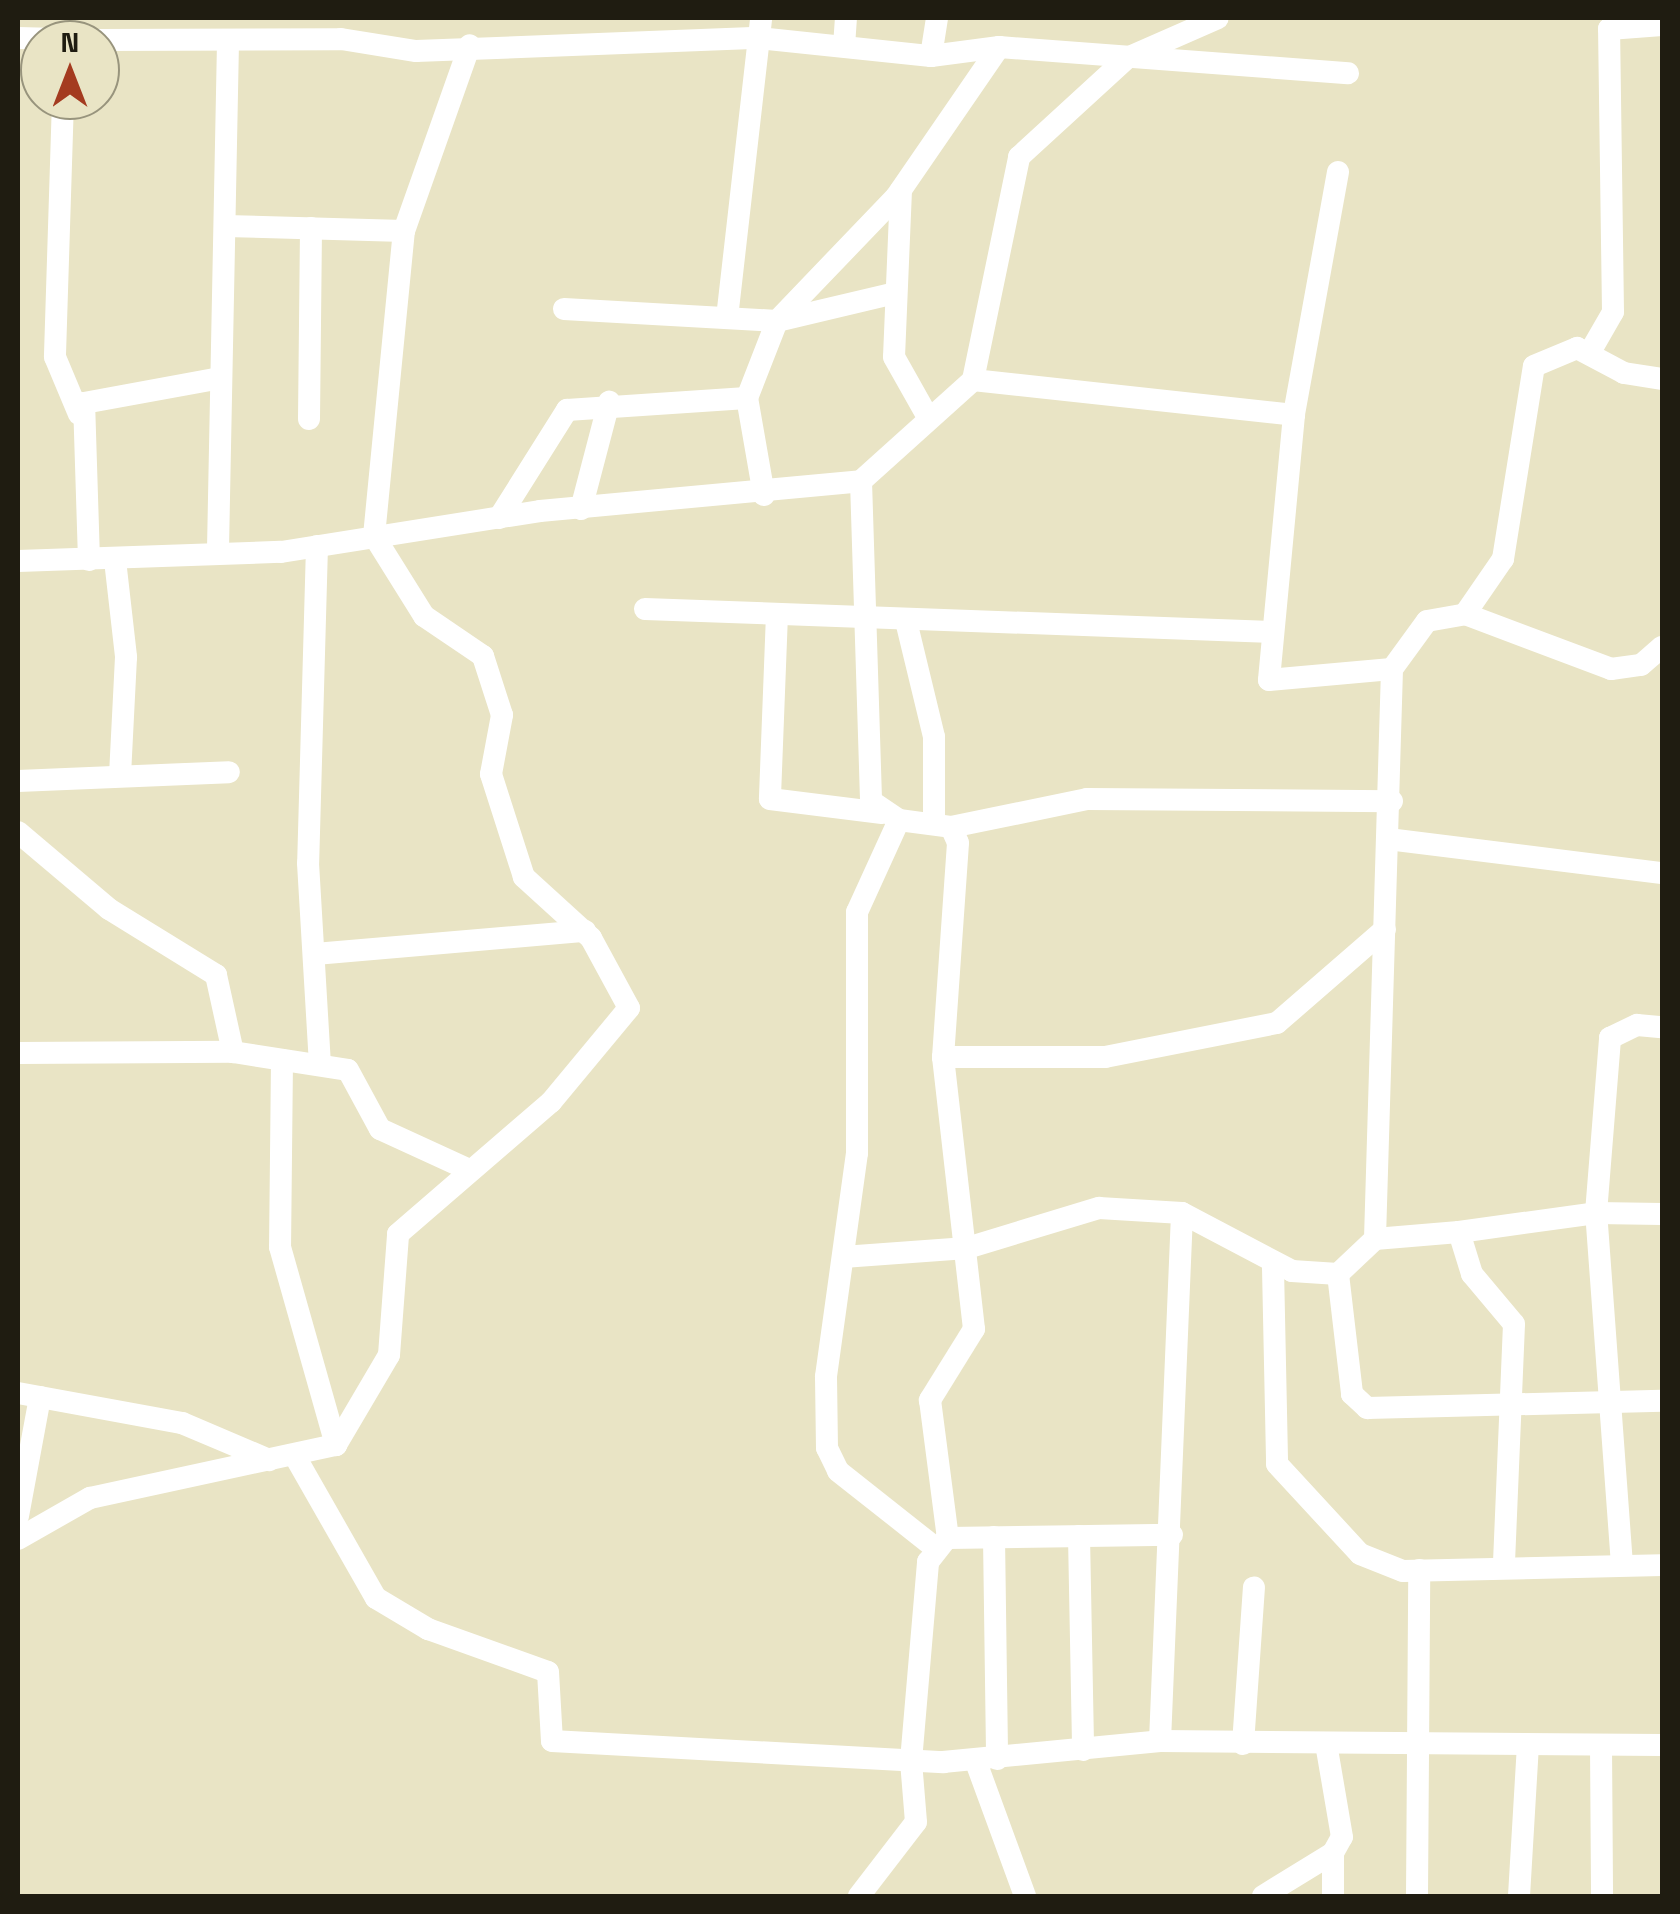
<!DOCTYPE html>
<style>
body{margin:0}
#map{position:relative;width:1680px;height:1914px;overflow:hidden;background:#e9e4c5;font-family:"Space Grotesk",sans-serif}
div>[style]{position:absolute}
.street>*{height:22px;margin:-11px;padding:0 11px;transform-origin:11px;border-radius:11px;background:#fff}
span{translate:-50% -50%;white-space:nowrap;text-align:center;line-height:1.15;-webkit-text-stroke:8px #e9e4c5;paint-order:stroke}
.frame{position:absolute;inset:0;border:20px solid #1f1c11;pointer-events:none}
.north{position:absolute;left:20px;top:20px;width:100px;height:100px;box-sizing:border-box;background:#e9e4c5;border:2px solid #98947d;border-radius:50%;rotate:0deg;font-size:28px;font-weight:700;line-height:40px;text-align:center;color:#1f1c11}
.north::after{content:'';display:block;margin:auto;width:35px;height:45px;background:#a43b20;clip-path:polygon(50% 0,100% 100%,50% 72%,0 100%)}
</style>
<div id="map">
<div class="street">
<i style="left:18px;top:38px;width:77px;rotate:1.5deg"></i>
<i style="left:100px;top:40px;width:241px;rotate:-0.2deg"></i>
<i style="left:341px;top:39px;width:76px;rotate:9.1deg"></i>
<i style="left:416px;top:51px;width:343px;rotate:-2.2deg"></i>
<i style="left:759px;top:38px;width:173px;rotate:6deg"></i>
<i style="left:931px;top:56px;width:69px;rotate:-7.5deg"></i>
<i style="left:999px;top:47px;width:350px;rotate:4.3deg"></i>
<i style="left:844px;top:46px;width:28px;rotate:-86deg"></i>
<i style="left:931px;top:56px;width:38px;rotate:-81deg"></i>
<i style="left:63px;top:100px;width:257px;rotate:91.8deg"></i>
<i style="left:55px;top:357px;width:62px;rotate:67.2deg"></i>
<i style="left:1338px;top:172px;width:247px;rotate:100.3deg"></i>
<i style="left:1294px;top:415px;width:266px;rotate:95.4deg"></i>
<i style="left:1269px;top:680px;width:123px;rotate:-5.1deg"></i>
<i style="left:1392px;top:669px;width:570px;rotate:91.71deg"></i>
<i style="left:1375px;top:1239px;width:84px;rotate:-4.8deg"></i>
<i style="left:1459px;top:1232px;width:44px;rotate:72.8deg"></i>
<i style="left:1472px;top:1274px;width:65px;rotate:50deg"></i>
<i style="left:1514px;top:1324px;width:242px;rotate:92.4deg"></i>
<i style="left:901px;top:190px;width:167px;rotate:92.4deg"></i>
<i style="left:894px;top:357px;width:71px;rotate:60.6deg"></i>
<i style="left:225px;top:226px;width:179px;rotate:1.6deg"></i>
<i style="left:564px;top:309px;width:213px;rotate:3.2deg"></i>
<i style="left:777px;top:321px;width:121px;rotate:-13.3deg"></i>
<i style="left:727px;top:318px;width:302px;rotate:-83.5deg"></i>
<i style="left:1590px;top:352px;width:46px;rotate:-60.1deg"></i>
<i style="left:1613px;top:312px;width:283px;rotate:-90.8deg"></i>
<i style="left:1609px;top:29px;width:53px;rotate:-4.3deg"></i>
<i style="left:973px;top:380px;width:323px;rotate:6.2deg"></i>
<i style="left:309px;top:419px;width:191px;rotate:-89.4deg"></i>
<i style="left:861px;top:481px;width:320px;rotate:88.2deg"></i>
<i style="left:871px;top:801px;width:34px;rotate:34deg"></i>
<i style="left:899px;top:820px;width:52px;rotate:7.7deg"></i>
<i style="left:951px;top:827px;width:17px;rotate:66deg"></i>
<i style="left:958px;top:843px;width:215px;rotate:94deg"></i>
<i style="left:943px;top:1057px;width:162px"></i>
<i style="left:1105px;top:1057px;width:175px;rotate:-11.2deg"></i>
<i style="left:1277px;top:1023px;width:143px;rotate:-41deg"></i>
<i style="left:764px;top:495px;width:98px;rotate:-99.9deg"></i>
<i style="left:747px;top:398px;width:83px;rotate:-68.7deg"></i>
<i style="left:777px;top:321px;width:172px;rotate:-46.2deg"></i>
<i style="left:896px;top:197px;width:182px;rotate:-55.5deg"></i>
<i style="left:581px;top:509px;width:111px;rotate:-75.3deg"></i>
<i style="left:499px;top:518px;width:128px;rotate:-57.8deg"></i>
<i style="left:567px;top:410px;width:180px;rotate:-3.8deg"></i>
<i style="left:317px;top:546px;width:317px;rotate:91.6deg"></i>
<i style="left:308px;top:863px;width:202px;rotate:86.6deg"></i>
<i style="left:218px;top:549px;width:509px;rotate:-88.87deg"></i>
<i style="left:89px;top:560px;width:157px;rotate:-91.8deg"></i>
<i style="left:84px;top:403px;width:138px;rotate:-10.4deg"></i>
<i style="left:115px;top:560px;width:98px;rotate:83.5deg"></i>
<i style="left:126px;top:657px;width:119px;rotate:92.9deg"></i>
<i style="left:18px;top:561px;width:263px;rotate:-2deg"></i>
<i style="left:281px;top:552px;width:262px;rotate:-9deg"></i>
<i style="left:540px;top:511px;width:322px;rotate:-5.3deg"></i>
<i style="left:861px;top:481px;width:151px;rotate:-42deg"></i>
<i style="left:973px;top:380px;width:228px;rotate:-78.3deg"></i>
<i style="left:1019px;top:157px;width:147px;rotate:-42.5deg"></i>
<i style="left:1127px;top:58px;width:99px;rotate:-23.7deg"></i>
<i style="left:645px;top:609px;width:628px;rotate:2.1deg"></i>
<i style="left:777px;top:614px;width:185px;rotate:92.2deg"></i>
<i style="left:770px;top:799px;width:113px;rotate:7.1deg"></i>
<i style="left:1465px;top:614px;width:67px;rotate:-55.4deg"></i>
<i style="left:1503px;top:559px;width:195px;rotate:-80.9deg"></i>
<i style="left:1534px;top:366px;width:47px;rotate:-22.7deg"></i>
<i style="left:1577px;top:348px;width:53px;rotate:28deg"></i>
<i style="left:1624px;top:373px;width:38px;rotate:9deg"></i>
<i style="left:906px;top:621px;width:119px;rotate:76.4deg"></i>
<i style="left:934px;top:737px;width:87px;rotate:90deg"></i>
<i style="left:1392px;top:669px;width:59px;rotate:-53.9deg"></i>
<i style="left:1427px;top:621px;width:39px;rotate:-10deg"></i>
<i style="left:1465px;top:614px;width:156px;rotate:20.6deg"></i>
<i style="left:1611px;top:669px;width:30px;rotate:-8deg"></i>
<i style="left:1641px;top:665px;width:28px;rotate:-41deg"></i>
<i style="left:18px;top:781px;width:211px;rotate:-2.4deg"></i>
<i style="left:899px;top:820px;width:101px;rotate:114.5deg"></i>
<i style="left:857px;top:912px;width:241px;rotate:90deg"></i>
<i style="left:857px;top:1153px;width:226px;rotate:97.9deg"></i>
<i style="left:826px;top:1377px;width:71px;rotate:89.2deg"></i>
<i style="left:827px;top:1448px;width:25px;rotate:64deg"></i>
<i style="left:838px;top:1471px;width:121px;rotate:38.3deg"></i>
<i style="left:951px;top:827px;width:139px;rotate:-11.6deg"></i>
<i style="left:1087px;top:799px;width:305px;rotate:0.4deg"></i>
<i style="left:18px;top:832px;width:119px;rotate:40.2deg"></i>
<i style="left:109px;top:909px;width:126px;rotate:31.7deg"></i>
<i style="left:216px;top:975px;width:79px;rotate:77.6deg"></i>
<i style="left:1388px;top:839px;width:276px;rotate:7.1deg"></i>
<i style="left:315px;top:954px;width:271px;rotate:-4.9deg"></i>
<i style="left:18px;top:1053px;width:215px;rotate:-0.3deg"></i>
<i style="left:233px;top:1052px;width:116px;rotate:8.9deg"></i>
<i style="left:348px;top:1070px;width:67px;rotate:61.5deg"></i>
<i style="left:380px;top:1129px;width:96px;rotate:24.7deg"></i>
<i style="left:943px;top:1057px;width:274px;rotate:83.5deg"></i>
<i style="left:974px;top:1329px;width:84px;rotate:121.8deg"></i>
<i style="left:930px;top:1400px;width:139px;rotate:82.6deg"></i>
<i style="left:948px;top:1538px;width:224px;rotate:-0.8deg"></i>
<i style="left:282px;top:1060px;width:187px;rotate:90.6deg"></i>
<i style="left:280px;top:1247px;width:206px;rotate:74.2deg"></i>
<i style="left:1459px;top:1232px;width:138px;rotate:-7.9deg"></i>
<i style="left:1596px;top:1213px;width:176px;rotate:-85.4deg"></i>
<i style="left:1610px;top:1038px;width:30px;rotate:-26deg"></i>
<i style="left:1637px;top:1025px;width:25px;rotate:5deg"></i>
<i style="left:843px;top:1257px;width:124px;rotate:-4.2deg"></i>
<i style="left:967px;top:1248px;width:138px;rotate:-16.9deg"></i>
<i style="left:1099px;top:1208px;width:83px;rotate:3.4deg"></i>
<i style="left:1273px;top:1268px;width:196px;rotate:88.8deg"></i>
<i style="left:1277px;top:1464px;width:122px;rotate:47.3deg"></i>
<i style="left:1360px;top:1554px;width:46px;rotate:21.6deg"></i>
<i style="left:1403px;top:1571px;width:259px;rotate:-1.3deg"></i>
<i style="left:1338px;top:1274px;width:121px;rotate:83.3deg"></i>
<i style="left:1352px;top:1394px;width:21px;rotate:43deg"></i>
<i style="left:1367px;top:1408px;width:295px;rotate:-1.4deg"></i>
<i style="left:18px;top:1393px;width:167px;rotate:10.4deg"></i>
<i style="left:182px;top:1423px;width:95px;rotate:23deg"></i>
<i style="left:296px;top:1458px;width:161px;rotate:60.3deg"></i>
<i style="left:376px;top:1598px;width:61px;rotate:30.8deg"></i>
<i style="left:428px;top:1629px;width:127px;rotate:19.7deg"></i>
<i style="left:548px;top:1672px;width:69px;rotate:86.7deg"></i>
<i style="left:552px;top:1741px;width:392px;rotate:3.1deg"></i>
<i style="left:943px;top:1762px;width:218px;rotate:-5.5deg"></i>
<i style="left:1160px;top:1741px;width:502px;rotate:0.46deg"></i>
<i style="left:18px;top:1516px;width:121px;rotate:-79.5deg"></i>
<i style="left:1079px;top:1536px;width:214px;rotate:88.9deg"></i>
<i style="left:994px;top:1537px;width:222px;rotate:89.2deg"></i>
<i style="left:18px;top:1539px;width:83px;rotate:-29.7deg"></i>
<i style="left:90px;top:1498px;width:252px;rotate:-12.2deg"></i>
<i style="left:336px;top:1445px;width:104px;rotate:-59.5deg"></i>
<i style="left:389px;top:1355px;width:121px;rotate:-85.7deg"></i>
<i style="left:398px;top:1234px;width:202px;rotate:-40.8deg"></i>
<i style="left:551px;top:1102px;width:122px;rotate:-50.3deg"></i>
<i style="left:629px;top:1008px;width:80px;rotate:-118.5deg"></i>
<i style="left:591px;top:938px;width:91px;rotate:-137.7deg"></i>
<i style="left:524px;top:877px;width:108px;rotate:-107.8deg"></i>
<i style="left:491px;top:774px;width:60px;rotate:-79.4deg"></i>
<i style="left:502px;top:715px;width:62px;rotate:-107.9deg"></i>
<i style="left:483px;top:656px;width:71px;rotate:-145.9deg"></i>
<i style="left:424px;top:616px;width:94px;rotate:-122deg"></i>
<i style="left:374px;top:536px;width:306px;rotate:-84.4deg"></i>
<i style="left:404px;top:231px;width:197px;rotate:-70.5deg"></i>
<i style="left:1622px;top:1565px;width:353px;rotate:-94.2deg"></i>
<i style="left:1596px;top:1213px;width:66px;rotate:0.9deg"></i>
<i style="left:1160px;top:1741px;width:528px;rotate:-87.61deg"></i>
<i style="left:1182px;top:1213px;width:124px;rotate:27.8deg"></i>
<i style="left:1292px;top:1271px;width:46px;rotate:3.7deg"></i>
<i style="left:1338px;top:1274px;width:51px;rotate:-43.4deg"></i>
<i style="left:1243px;top:1744px;width:157px;rotate:-86deg"></i>
<i style="left:1601px;top:1745px;width:151px;rotate:89.6deg"></i>
<i style="left:976px;top:1762px;width:143px;rotate:69.9deg"></i>
<i style="left:859px;top:1896px;width:93px;rotate:-52.4deg"></i>
<i style="left:916px;top:1822px;width:61px;rotate:-94.7deg"></i>
<i style="left:911px;top:1761px;width:200px;rotate:-85.1deg"></i>
<i style="left:928px;top:1562px;width:29px;rotate:-52deg"></i>
<i style="left:1263px;top:1896px;width:82px;rotate:-31.6deg"></i>
<i style="left:1333px;top:1853px;width:18px;rotate:-61deg"></i>
<i style="left:1342px;top:1837px;width:89px;rotate:-99.7deg"></i>
<i style="left:1333px;top:1896px;width:43px;rotate:-90deg"></i>
<i style="left:1417px;top:1896px;width:326px;rotate:-89.6deg"></i>
<i style="left:1519px;top:1896px;width:150px;rotate:-86.6deg"></i>
</div>
<div class="frame"></div>
<div class="north">N</div>
</div>
